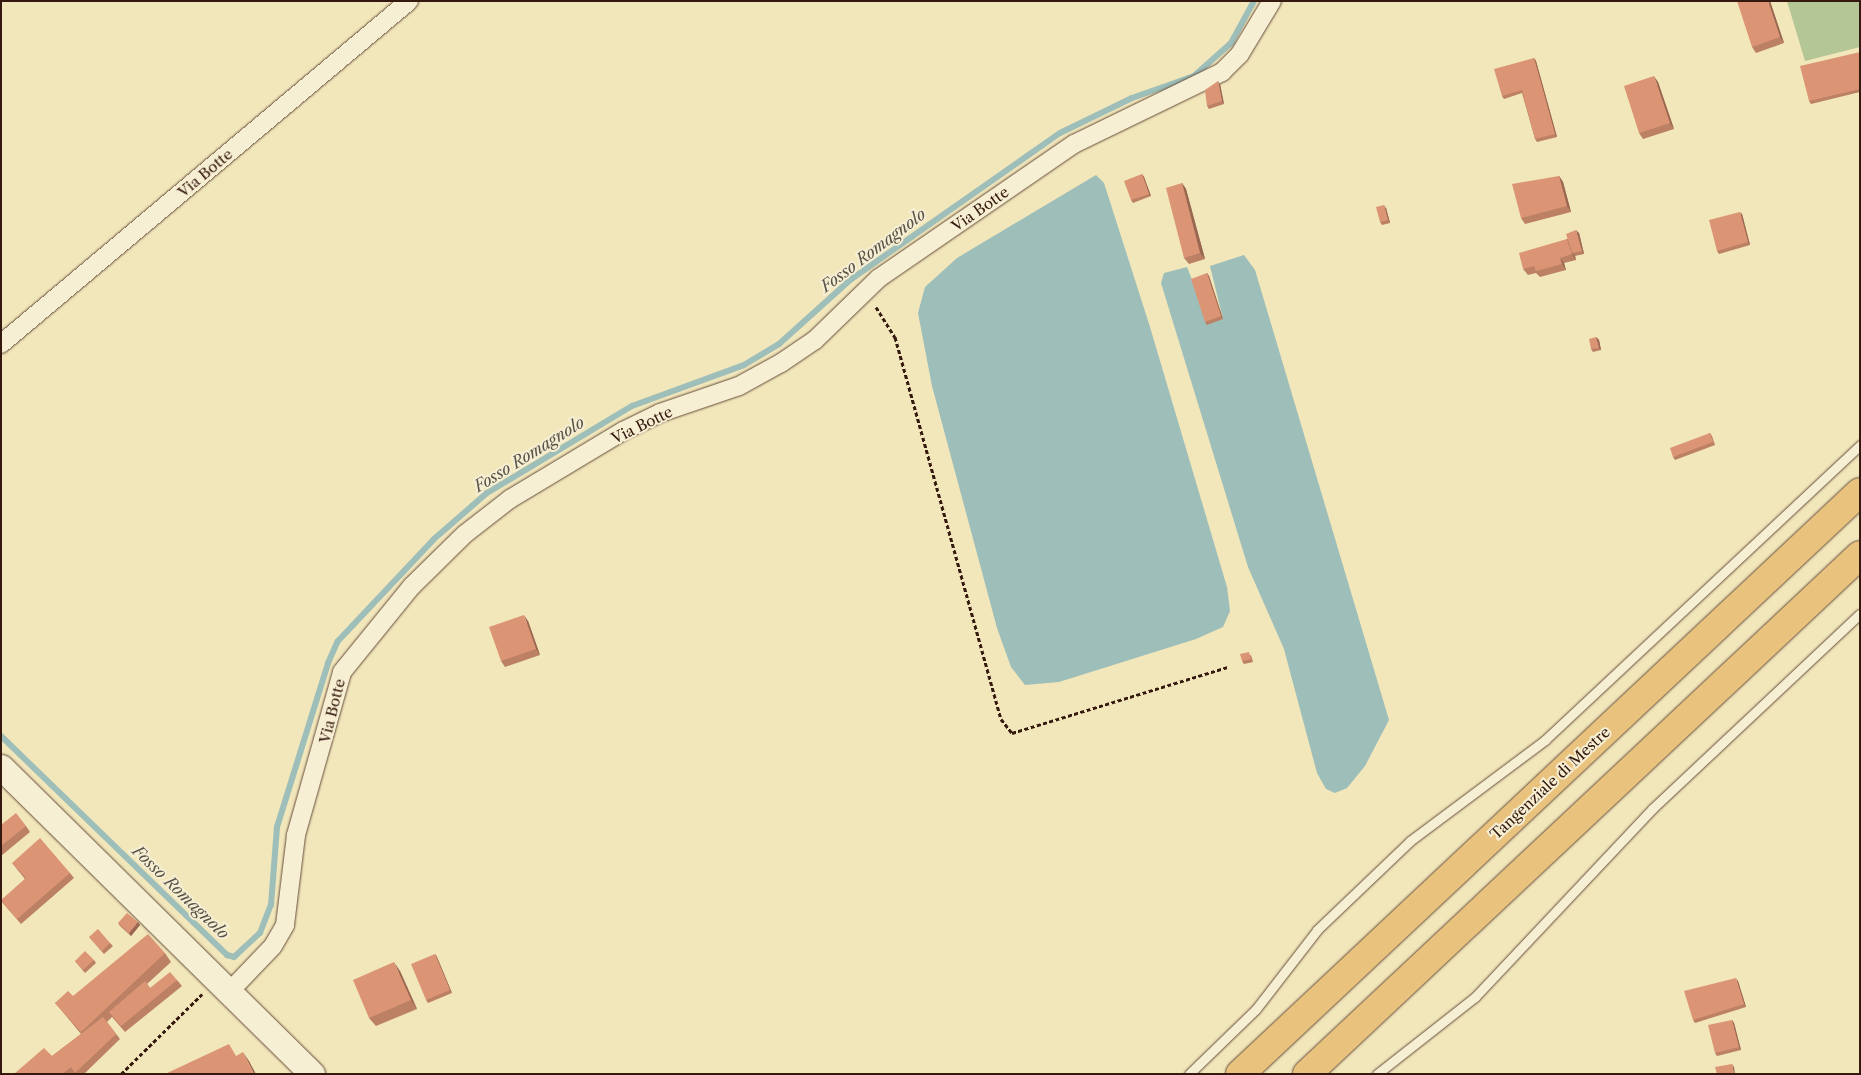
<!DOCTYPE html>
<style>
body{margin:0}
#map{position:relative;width:1861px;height:1075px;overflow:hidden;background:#f2e6bb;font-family:"Libre Caslon Text",serif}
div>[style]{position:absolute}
.green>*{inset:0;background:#b4c695}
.water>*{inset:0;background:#9dbeb9}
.stream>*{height:6px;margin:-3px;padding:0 3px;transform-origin:3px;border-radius:3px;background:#9dbeb9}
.path>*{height:3px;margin-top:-1.5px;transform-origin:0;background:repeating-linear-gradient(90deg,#35190e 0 4px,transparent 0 6.5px)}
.roads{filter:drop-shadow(0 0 1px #644c39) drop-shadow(0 0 1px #644c39)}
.lane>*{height:9px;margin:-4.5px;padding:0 4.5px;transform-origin:4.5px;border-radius:4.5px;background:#f7efd3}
.street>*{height:18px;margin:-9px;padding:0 9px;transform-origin:9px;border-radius:9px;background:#f7efd3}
.secondary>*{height:25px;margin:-12.5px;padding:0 12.5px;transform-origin:12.5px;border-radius:12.5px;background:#f7efd3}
.highway>*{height:28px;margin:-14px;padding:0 14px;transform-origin:14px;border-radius:14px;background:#e9c37e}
.wall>*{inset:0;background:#bc8065}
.shaded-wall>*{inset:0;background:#996852}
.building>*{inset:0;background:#db9575}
span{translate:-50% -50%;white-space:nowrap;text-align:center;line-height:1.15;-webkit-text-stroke:4px #f7efd3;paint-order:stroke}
.street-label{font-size:15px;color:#35190e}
.water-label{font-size:16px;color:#59534a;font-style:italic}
.frame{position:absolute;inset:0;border:2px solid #35190e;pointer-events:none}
</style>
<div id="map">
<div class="green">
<i style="clip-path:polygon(1787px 1px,1860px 1px,1860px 47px,1805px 61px)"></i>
</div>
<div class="water">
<i style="clip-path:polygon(1096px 175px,1104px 183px,1150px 327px,1227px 587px,1230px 611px,1223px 627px,1196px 639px,1059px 682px,1025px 685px,1011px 667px,997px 628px,932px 386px,918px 313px,925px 287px,957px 258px)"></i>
<i style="clip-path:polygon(1244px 255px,1255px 270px,1389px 720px,1365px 766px,1347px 788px,1335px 793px,1326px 789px,1317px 773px,1284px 649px,1248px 567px,1161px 283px,1164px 273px,1187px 267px,1193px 282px,1223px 319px,1210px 266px)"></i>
</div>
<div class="stream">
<i style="left:1px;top:736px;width:315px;rotate:44.1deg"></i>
<i style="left:227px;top:955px;width:7px;rotate:16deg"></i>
<i style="left:234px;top:957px;width:35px;rotate:-43deg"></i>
<i style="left:260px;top:933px;width:30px;rotate:-69deg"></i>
<i style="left:271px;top:905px;width:78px;rotate:-85.6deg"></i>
<i style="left:277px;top:827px;width:172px;rotate:-72.7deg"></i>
<i style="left:328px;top:663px;width:24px;rotate:-66deg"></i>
<i style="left:338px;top:641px;width:140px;rotate:-46.7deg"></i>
<i style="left:434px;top:539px;width:70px;rotate:-41deg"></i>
<i style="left:487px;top:493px;width:169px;rotate:-31deg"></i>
<i style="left:632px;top:406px;width:119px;rotate:-20.1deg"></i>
<i style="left:744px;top:365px;width:41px;rotate:-31deg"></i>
<i style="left:779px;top:344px;width:96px;rotate:-42deg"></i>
<i style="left:850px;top:280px;width:256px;rotate:-35deg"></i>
<i style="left:1060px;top:133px;width:80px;rotate:-25.9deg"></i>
<i style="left:1132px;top:98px;width:66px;rotate:-19.5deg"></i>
<i style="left:1194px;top:76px;width:50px;rotate:-41.7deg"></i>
<i style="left:1231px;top:43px;width:48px;rotate:-61.3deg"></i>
</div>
<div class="path">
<i style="left:876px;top:307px;width:36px;rotate:58deg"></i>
<i style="left:895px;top:337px;width:396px;rotate:74.5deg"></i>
<i style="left:1001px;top:719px;width:18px;rotate:52deg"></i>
<i style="left:1012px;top:733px;width:226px;rotate:-17deg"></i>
<i style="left:121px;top:1074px;width:114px;rotate:-44.6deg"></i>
</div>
<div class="roads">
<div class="lane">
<i style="left:1189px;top:1074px;width:93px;rotate:-44.1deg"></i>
<i style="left:1256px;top:1009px;width:100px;rotate:-52.3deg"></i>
<i style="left:1317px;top:930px;width:129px;rotate:-43.7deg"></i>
<i style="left:1410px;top:841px;width:169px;rotate:-36.8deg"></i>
<i style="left:1545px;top:740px;width:432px;rotate:-43.1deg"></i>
<i style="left:1377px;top:1074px;width:125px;rotate:-38.2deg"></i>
<i style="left:1475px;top:997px;width:258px;rotate:-46.7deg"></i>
<i style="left:1652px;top:809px;width:285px;rotate:-43.2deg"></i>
</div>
<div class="street">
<i style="left:1px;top:344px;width:533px;rotate:-40.05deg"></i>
<i style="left:230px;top:991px;width:62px;rotate:-46.3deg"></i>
<i style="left:273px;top:946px;width:24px;rotate:-60deg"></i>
<i style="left:285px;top:925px;width:91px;rotate:-83deg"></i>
<i style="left:296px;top:835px;width:169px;rotate:-74.2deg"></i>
<i style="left:342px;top:672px;width:111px;rotate:-50.9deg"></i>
<i style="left:412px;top:586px;width:74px;rotate:-44.5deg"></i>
<i style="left:465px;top:534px;width:57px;rotate:-37.9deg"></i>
<i style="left:510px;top:499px;width:132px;rotate:-31deg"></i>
<i style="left:623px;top:431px;width:41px;rotate:-25.9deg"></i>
<i style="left:660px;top:413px;width:83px;rotate:-18.9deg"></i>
<i style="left:739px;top:386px;width:48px;rotate:-28.7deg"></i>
<i style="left:781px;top:363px;width:41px;rotate:-34.1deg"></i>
<i style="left:815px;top:340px;width:89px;rotate:-44.1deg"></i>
<i style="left:879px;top:278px;width:237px;rotate:-34.5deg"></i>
<i style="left:1074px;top:144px;width:165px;rotate:-25.9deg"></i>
<i style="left:1222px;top:72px;width:25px;rotate:-45deg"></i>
<i style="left:1240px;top:54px;width:62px;rotate:-58.9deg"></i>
</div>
<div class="secondary">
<i style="left:1px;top:767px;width:437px;rotate:44.6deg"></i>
</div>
<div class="highway">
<i style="left:1240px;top:1074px;width:850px;rotate:-43.19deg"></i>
<i style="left:1307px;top:1074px;width:758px;rotate:-43.18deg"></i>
</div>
</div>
<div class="wall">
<i style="clip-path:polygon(1770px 1px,1784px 43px,1756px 53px,1752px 47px)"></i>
<i style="clip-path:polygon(1860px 52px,1860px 92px,1811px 104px,1809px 101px)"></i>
<i style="clip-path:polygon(1534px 58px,1536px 61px,1557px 137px,1537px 142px,1535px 139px,1522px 93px,1504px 99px,1502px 96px)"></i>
<i style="clip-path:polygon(1658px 82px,1674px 129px,1643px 139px,1639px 133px)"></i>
<i style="clip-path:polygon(1220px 84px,1224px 104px,1209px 109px,1207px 106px)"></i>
<i style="clip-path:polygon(1142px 174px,1144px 177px,1151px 196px,1133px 203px,1131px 200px)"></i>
<i style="clip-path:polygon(1559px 176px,1563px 182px,1571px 212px,1525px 224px,1521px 218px)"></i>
<i style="clip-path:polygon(1182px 183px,1186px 189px,1205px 259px,1189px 264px,1184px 258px)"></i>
<i style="clip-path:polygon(1386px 208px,1390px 223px,1382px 225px,1380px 222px)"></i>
<i style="clip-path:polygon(1742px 214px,1750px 245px,1719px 254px,1717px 251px)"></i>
<i style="clip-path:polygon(1579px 233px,1584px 254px,1575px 256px,1576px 260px,1564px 263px,1566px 270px,1540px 277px,1536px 273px,1528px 275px,1523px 269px,1567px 239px)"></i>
<i style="clip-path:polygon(1207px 273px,1209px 276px,1223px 319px,1207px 325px,1205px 322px)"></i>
<i style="clip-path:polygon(1596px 337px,1599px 340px,1601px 350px,1593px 352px,1591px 349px)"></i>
<i style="clip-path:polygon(1710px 433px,1712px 436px,1715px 445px,1675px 460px,1673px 457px)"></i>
<i style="clip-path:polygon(528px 621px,540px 655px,505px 667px,501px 661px)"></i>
<i style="clip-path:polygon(1251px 655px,1253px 662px,1244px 664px,1242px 661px)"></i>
<i style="clip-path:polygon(1px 825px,26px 826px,30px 832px,1px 856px)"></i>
<i style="clip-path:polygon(12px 863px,70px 873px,74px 878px,21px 924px,1px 901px,25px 879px)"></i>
<i style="clip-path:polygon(138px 922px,140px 925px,131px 936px,120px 926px,118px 923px)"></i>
<i style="clip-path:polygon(89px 937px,110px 943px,113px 946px,104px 954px)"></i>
<i style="clip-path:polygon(165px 953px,171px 962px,147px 984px,150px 988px,177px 980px,182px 986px,125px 1032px,112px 1017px,107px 1022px,120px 1039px,84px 1074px,14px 1074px,52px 1056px,81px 1034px,62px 1011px,55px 1003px,73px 996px)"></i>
<i style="clip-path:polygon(435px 954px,437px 957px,452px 993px,428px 1003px,426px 1000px)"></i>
<i style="clip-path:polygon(94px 960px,96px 963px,85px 973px,75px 961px)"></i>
<i style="clip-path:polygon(400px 971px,417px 1009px,376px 1026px,369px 1018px)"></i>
<i style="clip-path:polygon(1738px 981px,1746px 1007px,1695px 1023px,1693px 1020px)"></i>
<i style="clip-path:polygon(1732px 1020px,1734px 1023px,1741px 1050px,1717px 1056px,1715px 1053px)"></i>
</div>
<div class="shaded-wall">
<i style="clip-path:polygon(1768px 1px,1770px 1px,1784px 43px,1780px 37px)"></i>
<i style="clip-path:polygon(1534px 58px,1536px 61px,1557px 137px,1555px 134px)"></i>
<i style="clip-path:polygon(1654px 76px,1658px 82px,1674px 129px,1670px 123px)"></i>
<i style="clip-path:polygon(1218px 81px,1220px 84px,1224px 104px,1222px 101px)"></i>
<i style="clip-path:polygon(1142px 174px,1144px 177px,1151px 196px,1149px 194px)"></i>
<i style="clip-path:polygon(1559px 176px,1563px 182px,1571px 212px,1567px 206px)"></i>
<i style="clip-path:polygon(1182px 183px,1186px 189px,1205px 259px,1200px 253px)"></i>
<i style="clip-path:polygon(1384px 205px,1386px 208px,1390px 223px,1388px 220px)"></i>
<i style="clip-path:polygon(1740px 212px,1742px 214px,1750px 245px,1748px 242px)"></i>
<i style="clip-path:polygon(1576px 230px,1579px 233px,1584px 254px,1582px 251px)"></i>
<i style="clip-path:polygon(1567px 239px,1571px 244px,1572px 253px,1575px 256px,1576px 260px,1572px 254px)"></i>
<i style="clip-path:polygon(1560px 258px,1564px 263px,1566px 270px,1562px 264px)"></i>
<i style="clip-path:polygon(1207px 273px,1209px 276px,1223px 319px,1221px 316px)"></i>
<i style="clip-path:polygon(1596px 337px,1599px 340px,1601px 350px,1599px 348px)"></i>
<i style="clip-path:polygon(524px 615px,528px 621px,540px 655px,536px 649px)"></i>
<i style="clip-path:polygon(138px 922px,140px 925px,131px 936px,129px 933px)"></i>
<i style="clip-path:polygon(435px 954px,437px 957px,452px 993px,450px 990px)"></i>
<i style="clip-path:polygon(394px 962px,400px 971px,417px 1009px,411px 1000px)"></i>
<i style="clip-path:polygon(1736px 978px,1738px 981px,1746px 1007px,1744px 1004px)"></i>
<i style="clip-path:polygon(1732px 1020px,1734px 1023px,1741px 1050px,1739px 1047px)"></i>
<i style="clip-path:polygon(243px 1052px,249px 1061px,256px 1074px,254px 1074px)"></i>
<i style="clip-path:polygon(1732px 1064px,1734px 1067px,1735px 1074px,1734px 1074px)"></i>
</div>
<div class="building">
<i style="clip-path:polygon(1737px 1px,1768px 1px,1780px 37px,1752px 47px)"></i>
<i style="clip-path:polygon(1860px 52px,1860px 89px,1809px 101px,1800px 66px)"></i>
<i style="clip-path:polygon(1534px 58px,1555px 134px,1535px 139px,1522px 90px,1502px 96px,1494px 69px)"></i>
<i style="clip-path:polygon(1654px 76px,1670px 123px,1639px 133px,1624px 86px)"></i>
<i style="clip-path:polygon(1218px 81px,1222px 101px,1207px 106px,1205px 90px)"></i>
<i style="clip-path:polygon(1142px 174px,1149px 194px,1131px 200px,1124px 181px)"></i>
<i style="clip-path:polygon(1559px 176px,1567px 206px,1521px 218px,1512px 184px)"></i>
<i style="clip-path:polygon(1182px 183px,1200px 253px,1184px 258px,1166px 188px)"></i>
<i style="clip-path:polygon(1384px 205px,1388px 220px,1380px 222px,1376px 207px)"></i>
<i style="clip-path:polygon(1740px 212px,1748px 242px,1717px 251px,1709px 220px)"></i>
<i style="clip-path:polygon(1576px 230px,1582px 251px,1572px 253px,1566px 234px)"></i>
<i style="clip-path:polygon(1567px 239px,1572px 254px,1560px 258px,1562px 264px,1536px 271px,1534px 266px,1523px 269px,1519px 253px)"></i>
<i style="clip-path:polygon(1207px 273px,1221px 316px,1205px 322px,1191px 279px)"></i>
<i style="clip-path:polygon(1596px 337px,1599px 348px,1591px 349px,1589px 339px)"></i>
<i style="clip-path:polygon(1710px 433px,1713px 442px,1673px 457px,1670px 448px)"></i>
<i style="clip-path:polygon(524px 615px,536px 649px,501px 661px,489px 627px)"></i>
<i style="clip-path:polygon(1249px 652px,1251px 659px,1242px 661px,1240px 654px)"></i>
<i style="clip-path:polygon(16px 813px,26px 826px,1px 846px,1px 825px)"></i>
<i style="clip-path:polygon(40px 838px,70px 873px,17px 919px,1px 901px,1px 900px,26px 878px,12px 863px)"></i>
<i style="clip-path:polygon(127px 913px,138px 922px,129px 933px,118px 923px)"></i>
<i style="clip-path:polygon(98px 929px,110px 943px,102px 951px,89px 937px)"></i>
<i style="clip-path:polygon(148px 934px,165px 953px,81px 1032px,55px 1003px,68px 991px,73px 996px)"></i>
<i style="clip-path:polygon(85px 951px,94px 960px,83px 970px,75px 961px)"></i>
<i style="clip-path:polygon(435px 954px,450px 990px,426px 1000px,411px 964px)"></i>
<i style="clip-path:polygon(394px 962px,411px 1000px,369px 1018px,353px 980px)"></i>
<i style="clip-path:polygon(170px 972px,177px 980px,121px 1026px,109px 1012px,145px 981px,150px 988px)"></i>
<i style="clip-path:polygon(1736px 978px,1744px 1004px,1693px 1020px,1684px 991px)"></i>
<i style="clip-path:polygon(103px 1017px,116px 1034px,75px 1073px,71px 1067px,62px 1074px,14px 1074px,44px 1048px,52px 1056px)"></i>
<i style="clip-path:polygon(1732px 1020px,1739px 1047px,1715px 1053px,1708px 1025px)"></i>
<i style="clip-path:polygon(229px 1044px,236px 1056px,243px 1052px,254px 1074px,165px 1074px)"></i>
<i style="clip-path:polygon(1732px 1064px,1734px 1074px,1717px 1074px,1715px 1067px)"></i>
</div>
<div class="street-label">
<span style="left:205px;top:173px;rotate:-40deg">Via Botte</span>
<span style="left:980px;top:209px;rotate:-35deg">Via Botte</span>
<span style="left:642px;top:425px;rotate:-26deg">Via Botte</span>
<span style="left:332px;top:711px;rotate:-76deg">Via Botte</span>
<span style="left:1550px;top:783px;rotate:-43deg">Tangenziale di Mestre</span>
</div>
<div class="water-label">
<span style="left:873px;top:250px;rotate:-37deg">Fosso Romagnolo</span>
<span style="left:529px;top:454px;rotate:-32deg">Fosso Romagnolo</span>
<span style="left:181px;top:892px;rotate:44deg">Fosso Romagnolo</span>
</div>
<div class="frame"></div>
</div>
